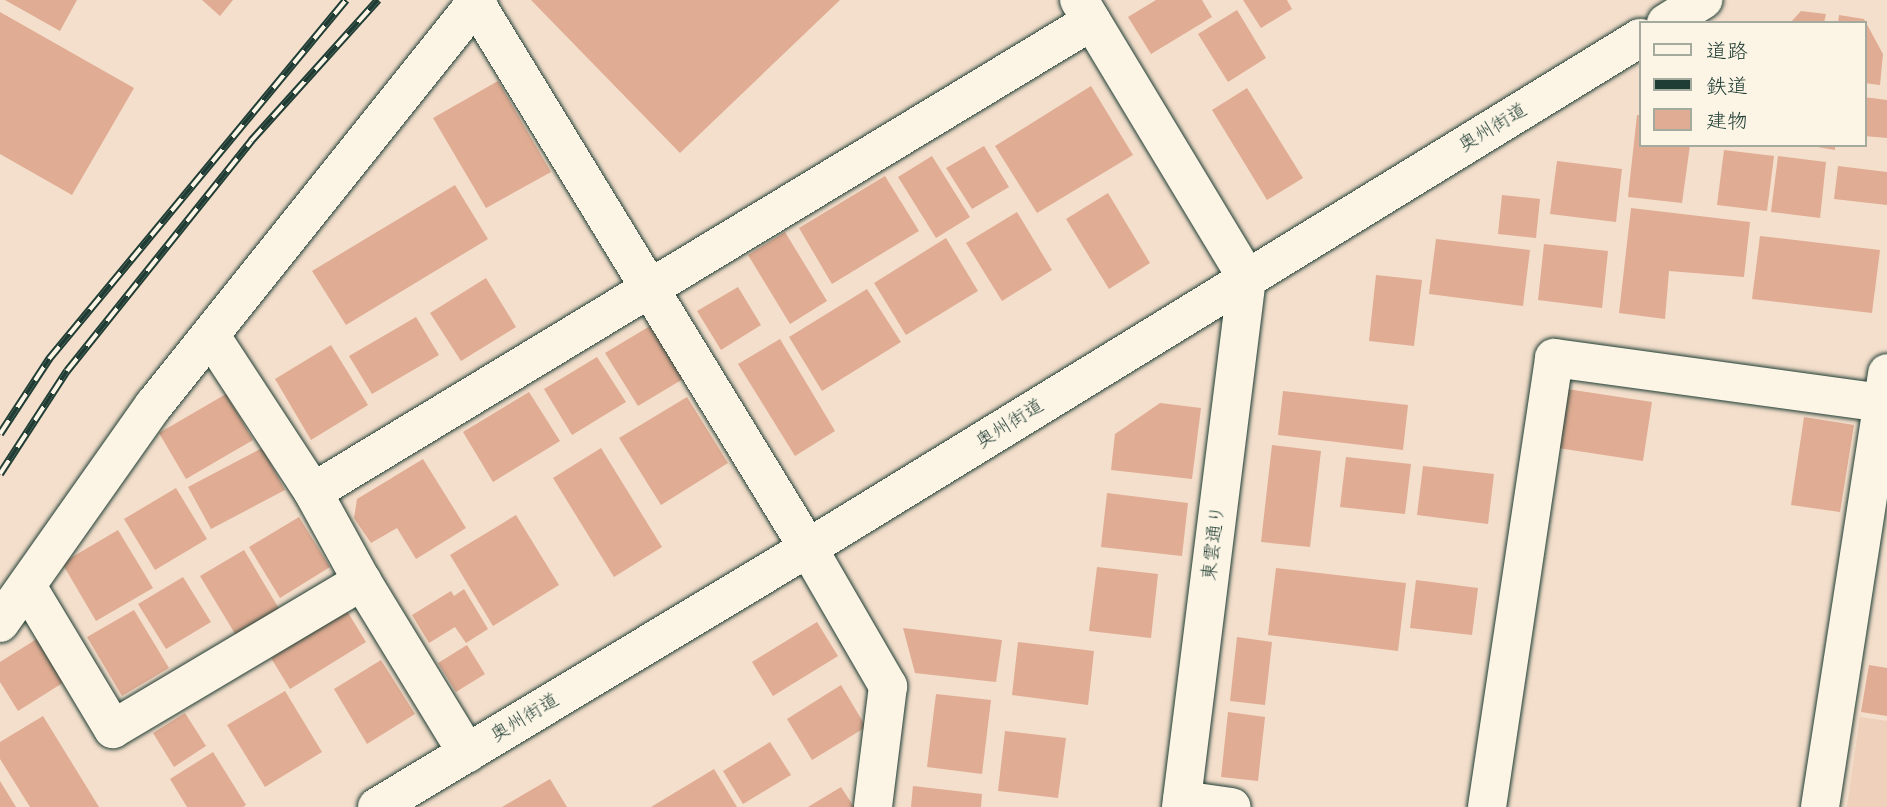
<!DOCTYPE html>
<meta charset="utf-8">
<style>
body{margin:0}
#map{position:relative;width:1887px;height:807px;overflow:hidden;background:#f4dfcc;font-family:Pangolin,"Klee One",sans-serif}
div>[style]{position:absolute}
.built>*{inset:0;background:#eed0bb}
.building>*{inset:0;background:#e0ac93}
.roads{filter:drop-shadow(0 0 2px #1f3d34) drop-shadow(0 0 2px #1f3d34)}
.minor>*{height:38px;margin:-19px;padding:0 19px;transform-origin:19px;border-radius:19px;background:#fcf5e5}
.rail>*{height:8px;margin-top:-4px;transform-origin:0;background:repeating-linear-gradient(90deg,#fcf5e5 0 16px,#1f3d34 0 32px);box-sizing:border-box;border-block:2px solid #1f3d34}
span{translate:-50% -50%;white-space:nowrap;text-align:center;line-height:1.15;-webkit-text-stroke:7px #fcf5e5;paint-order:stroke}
.street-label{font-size:19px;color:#1f3d34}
.legend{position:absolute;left:1639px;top:21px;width:228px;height:126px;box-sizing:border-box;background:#fcf5e5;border:2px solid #a4ab9e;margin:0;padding:9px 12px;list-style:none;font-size:21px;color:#1f3d34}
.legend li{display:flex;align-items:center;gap:14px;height:35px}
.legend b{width:35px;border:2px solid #a4ab9e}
</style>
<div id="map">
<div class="built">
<i style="clip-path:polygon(1860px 717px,1887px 721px,1887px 807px,1847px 807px)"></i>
</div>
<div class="building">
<i style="clip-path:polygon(5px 0,77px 0,60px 31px)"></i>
<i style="clip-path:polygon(202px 0,233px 0,220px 16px)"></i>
<i style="clip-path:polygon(531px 0,840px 0,680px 153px)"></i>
<i style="clip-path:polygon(1156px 0,1202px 0,1212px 17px,1151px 54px,1128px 17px)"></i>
<i style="clip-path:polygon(1243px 0,1287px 0,1292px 9px,1261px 28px)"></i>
<i style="clip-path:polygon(1237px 10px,1266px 58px,1228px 82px,1198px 34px)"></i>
<i style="clip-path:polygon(1801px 11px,1826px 14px,1824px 23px,1790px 23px)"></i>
<i style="clip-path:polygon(0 12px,134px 88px,72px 195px,0 154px)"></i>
<i style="clip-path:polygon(1839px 15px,1864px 19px,1883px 54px,1880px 85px,1864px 83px,1864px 23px,1838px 23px)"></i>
<i style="clip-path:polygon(498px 81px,551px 172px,486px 208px,433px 118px)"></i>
<i style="clip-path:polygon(1091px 86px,1133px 155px,1037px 213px,995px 146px)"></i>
<i style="clip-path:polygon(1247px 88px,1303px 178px,1267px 200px,1212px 110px)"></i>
<i style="clip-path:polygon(1864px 97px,1887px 100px,1887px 138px,1864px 136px)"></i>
<i style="clip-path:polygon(1637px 115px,1640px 115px,1640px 145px,1690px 145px,1682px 203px,1628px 197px)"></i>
<i style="clip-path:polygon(1806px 145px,1835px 145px,1835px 150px)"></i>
<i style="clip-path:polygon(984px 146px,1009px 187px,972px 209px,946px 168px)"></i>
<i style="clip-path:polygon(1724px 150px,1774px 156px,1767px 211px,1717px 205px)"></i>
<i style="clip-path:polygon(932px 156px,970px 217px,936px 238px,898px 177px)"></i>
<i style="clip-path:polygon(1778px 156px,1826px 162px,1820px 218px,1771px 212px)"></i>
<i style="clip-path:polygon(1557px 161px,1622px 169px,1616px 222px,1550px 214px)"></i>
<i style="clip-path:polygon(1838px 166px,1887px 172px,1887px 205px,1834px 199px)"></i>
<i style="clip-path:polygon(885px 176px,919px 231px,832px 284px,799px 228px)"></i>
<i style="clip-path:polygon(455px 185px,488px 239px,346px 325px,312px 271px)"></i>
<i style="clip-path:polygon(1108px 193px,1150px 263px,1109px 289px,1066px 219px)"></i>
<i style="clip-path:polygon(1502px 195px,1540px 199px,1536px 238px,1498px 234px)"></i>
<i style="clip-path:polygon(1631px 208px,1750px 222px,1744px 277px,1669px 271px,1665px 319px,1619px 313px)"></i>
<i style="clip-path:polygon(1017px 212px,1052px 270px,1002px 301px,966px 243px)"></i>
<i style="clip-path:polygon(785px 232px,827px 301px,790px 324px,748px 255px)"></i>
<i style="clip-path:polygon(1760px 236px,1880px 250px,1872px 313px,1752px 299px)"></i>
<i style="clip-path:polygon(946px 238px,978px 291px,906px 335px,874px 283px)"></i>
<i style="clip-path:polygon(1436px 239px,1530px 250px,1523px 306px,1429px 294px)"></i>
<i style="clip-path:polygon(1544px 244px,1608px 251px,1602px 308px,1538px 300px)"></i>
<i style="clip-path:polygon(1376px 275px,1422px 280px,1414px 346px,1369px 341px)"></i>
<i style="clip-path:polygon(486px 278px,516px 327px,461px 361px,430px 313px)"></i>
<i style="clip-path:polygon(738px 287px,761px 325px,721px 350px,697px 311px)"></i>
<i style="clip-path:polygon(867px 289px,901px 342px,822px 391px,789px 337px)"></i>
<i style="clip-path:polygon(416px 317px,439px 355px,372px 394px,349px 356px)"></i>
<i style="clip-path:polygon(650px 326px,683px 379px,638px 406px,605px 353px)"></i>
<i style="clip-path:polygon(780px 339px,835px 431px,795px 456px,738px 364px)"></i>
<i style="clip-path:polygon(331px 345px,368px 405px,311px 440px,275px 379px)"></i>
<i style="clip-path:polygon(597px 357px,626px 402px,572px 435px,544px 389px)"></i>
<i style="clip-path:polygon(1567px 389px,1652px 402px,1643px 461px,1558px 448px)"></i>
<i style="clip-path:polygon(1283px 391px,1408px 405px,1403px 450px,1278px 435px)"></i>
<i style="clip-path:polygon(529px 392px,560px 441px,493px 482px,463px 432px)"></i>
<i style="clip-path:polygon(226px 394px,253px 440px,186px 479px,159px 433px)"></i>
<i style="clip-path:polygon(687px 397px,728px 463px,661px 505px,619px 438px)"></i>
<i style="clip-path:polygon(1160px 403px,1201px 408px,1192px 479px,1111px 470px,1115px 434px)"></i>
<i style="clip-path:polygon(1804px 417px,1854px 425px,1840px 512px,1791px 505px)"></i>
<i style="clip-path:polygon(1272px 445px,1321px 451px,1310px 547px,1261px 542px)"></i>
<i style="clip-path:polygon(262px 448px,285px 490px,211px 529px,188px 487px)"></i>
<i style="clip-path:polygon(601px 448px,662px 547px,614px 577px,553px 478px)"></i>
<i style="clip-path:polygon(1346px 457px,1411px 464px,1405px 514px,1340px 507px)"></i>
<i style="clip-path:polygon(423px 459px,466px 528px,416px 559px,397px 528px,371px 543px,354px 518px,357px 499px)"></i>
<i style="clip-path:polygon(1423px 466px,1494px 474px,1488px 524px,1417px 515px)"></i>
<i style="clip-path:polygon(176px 488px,207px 539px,155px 570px,124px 519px)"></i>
<i style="clip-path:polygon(1107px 493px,1188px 503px,1182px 556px,1101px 547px)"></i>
<i style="clip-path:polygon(516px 515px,559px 585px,493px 626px,450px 555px)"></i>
<i style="clip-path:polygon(299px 517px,330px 567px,280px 598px,249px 547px)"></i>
<i style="clip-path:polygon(118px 530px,153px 588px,96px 621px,62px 563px)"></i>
<i style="clip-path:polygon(244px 550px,281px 612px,237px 637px,200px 576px)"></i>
<i style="clip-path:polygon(1097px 567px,1158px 574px,1151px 638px,1089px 631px)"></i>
<i style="clip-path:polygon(1276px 568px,1406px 583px,1398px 651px,1268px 635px)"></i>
<i style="clip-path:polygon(183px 577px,211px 622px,166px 649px,138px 604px)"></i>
<i style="clip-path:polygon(1416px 580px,1478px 588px,1472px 635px,1410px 628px)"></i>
<i style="clip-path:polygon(464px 589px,488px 629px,466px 643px,455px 627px,429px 643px,412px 615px,451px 591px,454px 596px)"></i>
<i style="clip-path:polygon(134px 610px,169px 668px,122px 696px,87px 637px)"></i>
<i style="clip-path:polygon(347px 611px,366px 642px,290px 689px,271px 658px)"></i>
<i style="clip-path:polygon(817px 622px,838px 656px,773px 696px,752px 662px)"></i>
<i style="clip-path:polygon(903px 628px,1002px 640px,996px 682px,915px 673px)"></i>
<i style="clip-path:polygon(43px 635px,69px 679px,18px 711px,0 682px,0 662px)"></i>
<i style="clip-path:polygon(1237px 637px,1272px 642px,1265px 705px,1230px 701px)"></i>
<i style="clip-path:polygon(1018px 642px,1094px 651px,1088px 705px,1012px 695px)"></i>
<i style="clip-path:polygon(467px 645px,485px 674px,456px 692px,438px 663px)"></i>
<i style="clip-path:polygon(381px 660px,415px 714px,367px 744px,334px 689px)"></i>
<i style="clip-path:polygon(1869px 665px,1887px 668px,1887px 716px,1861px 712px)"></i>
<i style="clip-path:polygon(841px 685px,866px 727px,812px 760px,787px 719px)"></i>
<i style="clip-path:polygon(285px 691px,322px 752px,265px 787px,227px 725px)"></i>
<i style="clip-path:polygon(936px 694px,991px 700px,982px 774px,927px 767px)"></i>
<i style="clip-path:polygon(1228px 712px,1265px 717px,1258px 781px,1221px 777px)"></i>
<i style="clip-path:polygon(185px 713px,206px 746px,174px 767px,153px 733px)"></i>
<i style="clip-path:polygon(43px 716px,99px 807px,30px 807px,0 759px,0 742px)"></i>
<i style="clip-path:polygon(1005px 731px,1066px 738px,1058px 798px,998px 791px)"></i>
<i style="clip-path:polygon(770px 742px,791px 775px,743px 804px,723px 771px)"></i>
<i style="clip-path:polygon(213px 752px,246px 805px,243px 807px,187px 807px,170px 779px)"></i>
<i style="clip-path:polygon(714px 769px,737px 807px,651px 807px)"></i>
<i style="clip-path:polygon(550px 779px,567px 807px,502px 807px)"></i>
<i style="clip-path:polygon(0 781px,16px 807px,0 807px)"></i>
<i style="clip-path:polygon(913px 786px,982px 794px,981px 807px,911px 807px)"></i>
<i style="clip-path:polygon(841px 787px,854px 807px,808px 807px)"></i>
</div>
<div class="roads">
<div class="minor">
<i style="left:1079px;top:0;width:325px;rotate:58.9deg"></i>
<i style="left:1247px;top:278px;width:533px;rotate:97.11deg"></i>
<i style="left:475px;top:2px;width:640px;rotate:58.62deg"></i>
<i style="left:808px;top:548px;width:160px;rotate:59.9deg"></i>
<i style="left:888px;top:686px;width:122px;rotate:97.1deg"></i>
<i style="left:1666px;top:23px;width:44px;rotate:-31.9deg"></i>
<i style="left:211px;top:336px;width:186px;rotate:56.8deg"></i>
<i style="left:313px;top:492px;width:102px;rotate:61.2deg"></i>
<i style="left:362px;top:581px;width:202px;rotate:58.6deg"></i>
<i style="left:313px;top:492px;width:910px;rotate:-31.16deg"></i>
<i style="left:27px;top:586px;width:167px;rotate:59deg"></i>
<i style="left:113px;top:729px;width:290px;rotate:-30.7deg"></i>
<i style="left:0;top:623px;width:267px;rotate:-54.8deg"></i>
<i style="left:154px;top:405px;width:519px;rotate:-51.34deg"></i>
<i style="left:1182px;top:800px;width:50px;rotate:8deg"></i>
<i style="left:377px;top:807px;width:503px;rotate:-31deg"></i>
<i style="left:808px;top:548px;width:976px;rotate:-31.51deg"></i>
<i style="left:1487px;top:807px;width:454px;rotate:-81.5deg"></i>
<i style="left:1554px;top:358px;width:331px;rotate:7.8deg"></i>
<i style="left:1820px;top:807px;width:439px;rotate:-81.2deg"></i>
</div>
</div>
<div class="rail">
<i style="left:0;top:434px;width:90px;rotate:-56.8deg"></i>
<i style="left:49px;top:359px;width:466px;rotate:-50.4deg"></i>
<i style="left:0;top:474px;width:123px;rotate:-57deg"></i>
<i style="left:67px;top:371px;width:295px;rotate:-51.3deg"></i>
<i style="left:251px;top:141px;width:190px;rotate:-48deg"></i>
</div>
<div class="street-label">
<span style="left:1493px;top:128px;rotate:-31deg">奥州街道</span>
<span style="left:1010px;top:424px;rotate:-32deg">奥州街道</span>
<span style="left:1214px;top:543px;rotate:-83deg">東雲通り</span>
<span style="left:525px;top:718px;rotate:-31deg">奥州街道</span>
</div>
<ul class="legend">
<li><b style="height:9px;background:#fcf5e5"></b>道路</li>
<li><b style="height:9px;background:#1f3d34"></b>鉄道</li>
<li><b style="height:19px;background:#e0ac93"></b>建物</li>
</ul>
</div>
